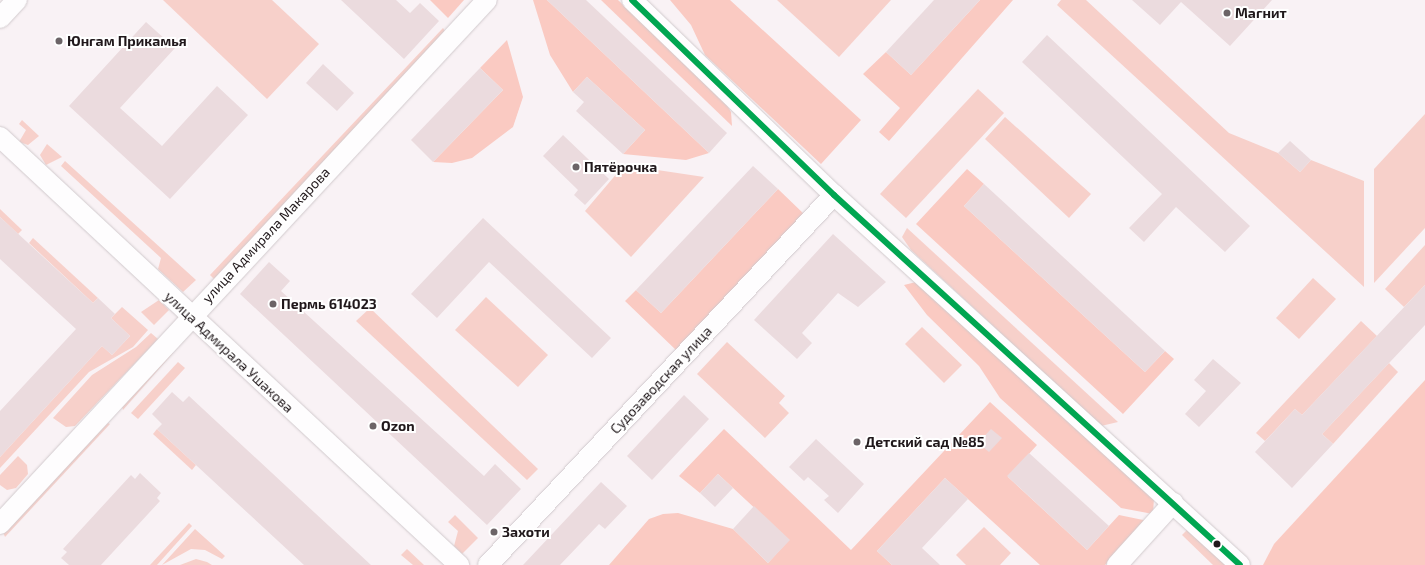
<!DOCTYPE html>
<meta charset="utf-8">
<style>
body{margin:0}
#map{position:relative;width:1425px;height:565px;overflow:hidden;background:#f9f2f5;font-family:"Exo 2",sans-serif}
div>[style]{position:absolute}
.green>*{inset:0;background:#f7d0ca}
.forest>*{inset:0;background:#facac2}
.building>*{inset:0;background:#ebdbde}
.roads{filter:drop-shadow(0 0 1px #d1cacd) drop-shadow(0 0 1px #d1cacd)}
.minor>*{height:20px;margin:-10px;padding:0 10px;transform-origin:10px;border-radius:10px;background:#fefdfe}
.bus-1>*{height:6px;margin:-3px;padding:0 3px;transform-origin:3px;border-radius:3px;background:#00a651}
.dots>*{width:11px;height:11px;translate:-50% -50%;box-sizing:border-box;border:2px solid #fff;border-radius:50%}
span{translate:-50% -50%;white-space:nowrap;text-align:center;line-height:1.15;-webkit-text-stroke:4px #fff;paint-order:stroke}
.poi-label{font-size:14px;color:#20181b;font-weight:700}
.left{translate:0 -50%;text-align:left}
.street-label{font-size:14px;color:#20181b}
</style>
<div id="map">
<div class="green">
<i style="clip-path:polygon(163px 0,272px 0,319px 44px,267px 99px)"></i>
<i style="clip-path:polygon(777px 0,891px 0,839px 57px)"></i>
<i style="clip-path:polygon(1061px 0,1086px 0,1229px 133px,1278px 153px,1300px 172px,1311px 160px,1364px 181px,1364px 287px,1057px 5px)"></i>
<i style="clip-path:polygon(443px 28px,445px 31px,215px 280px,210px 275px)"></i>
<i style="clip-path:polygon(978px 89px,1004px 113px,906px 218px,880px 194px)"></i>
<i style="clip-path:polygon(1425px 114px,1425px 228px,1374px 283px,1374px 169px)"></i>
<i style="clip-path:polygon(1005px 117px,1091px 194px,1069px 218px,985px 139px)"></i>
<i style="clip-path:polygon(22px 120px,39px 136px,28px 145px,19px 142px,26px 130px,19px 124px)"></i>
<i style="clip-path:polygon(47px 144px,62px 157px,46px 165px,40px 155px)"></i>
<i style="clip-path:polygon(65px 161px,196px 280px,183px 292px,158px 269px,161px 258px,61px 166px)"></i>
<i style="clip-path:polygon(624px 165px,704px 177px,631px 257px,585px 211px)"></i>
<i style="clip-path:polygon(0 209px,22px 230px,18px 234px,0 217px)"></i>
<i style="clip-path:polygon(907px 228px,1118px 422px,1101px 426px,911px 250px,902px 237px)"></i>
<i style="clip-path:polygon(33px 238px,98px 298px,93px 303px,29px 243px)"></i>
<i style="clip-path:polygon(1425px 245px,1425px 285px,1404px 307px,1385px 289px)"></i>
<i style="clip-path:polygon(1313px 278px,1336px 299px,1299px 339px,1276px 318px)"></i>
<i style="clip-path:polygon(486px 297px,548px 355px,518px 387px,455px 330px)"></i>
<i style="clip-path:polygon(159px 300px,169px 310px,154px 325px,141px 312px)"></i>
<i style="clip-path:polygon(122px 307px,148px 330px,133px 347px,89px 372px,0 468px,0 457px,102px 346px,112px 355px,130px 336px,111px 318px)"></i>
<i style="clip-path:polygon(370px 308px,538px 469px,527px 480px,356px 321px)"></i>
<i style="clip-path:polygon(1361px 321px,1377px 336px,1302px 415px,1295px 409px,1265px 441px,1256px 433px)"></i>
<i style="clip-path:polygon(922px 327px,962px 365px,944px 383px,905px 344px)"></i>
<i style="clip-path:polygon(151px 333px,158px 339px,75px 426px,66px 427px,53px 418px,92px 375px,136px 347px)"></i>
<i style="clip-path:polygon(727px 342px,785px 396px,779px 403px,789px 413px,765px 438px,697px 374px)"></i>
<i style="clip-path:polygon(169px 349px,173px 353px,123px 410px,122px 407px)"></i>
<i style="clip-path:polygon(178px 362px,185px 368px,138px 419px,131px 413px)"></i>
<i style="clip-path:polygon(1389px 363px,1398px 372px,1333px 444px,1322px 434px)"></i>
<i style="clip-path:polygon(108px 423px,110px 424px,5px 537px,3px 532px)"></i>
<i style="clip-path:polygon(157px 429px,196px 465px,192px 470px,153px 434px)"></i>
<i style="clip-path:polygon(18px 456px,27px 465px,28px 474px,16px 488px,7px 490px,0 485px,0 475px)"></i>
<i style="clip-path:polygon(455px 515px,478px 538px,462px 554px,454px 546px,458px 531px,448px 522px)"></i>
<i style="clip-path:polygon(189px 523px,192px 526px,157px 565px,150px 565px)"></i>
<i style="clip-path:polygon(984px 527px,1011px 553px,1000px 565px,966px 565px,956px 555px)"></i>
<i style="clip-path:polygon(195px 529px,225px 556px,222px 559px,205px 550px,191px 549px,162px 565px)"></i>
<i style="clip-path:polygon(1188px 529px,1226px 565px,1213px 565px,1182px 535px)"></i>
<i style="clip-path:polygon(407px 549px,424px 565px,413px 565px,401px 555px)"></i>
<i style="clip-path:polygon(196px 559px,207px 562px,212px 565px,180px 565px)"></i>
</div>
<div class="forest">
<i style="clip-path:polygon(430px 0,464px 0,448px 18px)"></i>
<i style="clip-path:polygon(533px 0,547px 0,709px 153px,686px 160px,623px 154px,645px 130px,587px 77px,573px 92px,550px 55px)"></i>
<i style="clip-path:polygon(601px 0,618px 0,725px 102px,731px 112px,732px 126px)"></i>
<i style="clip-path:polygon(670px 0,730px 0,861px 120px,821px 164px,705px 55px,691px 25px)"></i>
<i style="clip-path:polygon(980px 0,1013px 0,889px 141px,879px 132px,900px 108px,863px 74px,886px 52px,911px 75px)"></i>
<i style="clip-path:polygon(507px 40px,523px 97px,513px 127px,472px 158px,452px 163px,433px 162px,503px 90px,480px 68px)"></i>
<i style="clip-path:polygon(967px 169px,984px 184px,964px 206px,1145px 372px,1165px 351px,1174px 359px,1123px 414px,916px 224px)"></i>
<i style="clip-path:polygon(778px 189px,805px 215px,677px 351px,625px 301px,636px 290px,661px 313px)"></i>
<i style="clip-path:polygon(916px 282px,1154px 498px,1153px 514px,1121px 508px,1000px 398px,979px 366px,927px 315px,904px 285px)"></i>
<i style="clip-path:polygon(1425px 380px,1425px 565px,1263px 565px,1274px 544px)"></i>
<i style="clip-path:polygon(990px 402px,1037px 445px,1008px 477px,1087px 550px,1119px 515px,1148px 521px,1105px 565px,1040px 565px,945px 478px,877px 551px,892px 565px,609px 565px,649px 519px,663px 514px,678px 513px,733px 529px,768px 563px,789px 540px,718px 474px,700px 493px,679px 476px,724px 429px,851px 550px)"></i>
</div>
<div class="building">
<i style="clip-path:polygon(341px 0,396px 0,410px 13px,420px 3px,439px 21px,404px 59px)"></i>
<i style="clip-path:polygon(547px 0,586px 0,727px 133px,709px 153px)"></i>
<i style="clip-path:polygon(934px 0,980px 0,911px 75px,886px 52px)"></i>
<i style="clip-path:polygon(1132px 0,1272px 0,1230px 46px,1181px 2px,1160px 25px)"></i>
<i style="clip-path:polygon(146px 22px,175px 48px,120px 108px,162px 146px,217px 86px,248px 115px,170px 199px,69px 106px)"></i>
<i style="clip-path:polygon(1047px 35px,1250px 226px,1225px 252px,1176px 207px,1144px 242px,1129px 228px,1162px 194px,1022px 62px)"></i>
<i style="clip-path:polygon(323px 64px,354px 93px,337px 111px,306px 83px)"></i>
<i style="clip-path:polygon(480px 68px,503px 90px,433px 162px,411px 140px)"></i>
<i style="clip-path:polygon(587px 77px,645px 130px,623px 154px,576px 111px,584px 102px,573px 92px)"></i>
<i style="clip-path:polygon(563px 135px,609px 179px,585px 205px,574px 195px,578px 190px,543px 156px)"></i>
<i style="clip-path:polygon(1290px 141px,1311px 160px,1300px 172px,1278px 153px)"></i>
<i style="clip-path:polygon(753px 166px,778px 189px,661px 313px,636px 290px)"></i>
<i style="clip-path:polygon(984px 184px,1165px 351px,1145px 372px,964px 206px)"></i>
<i style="clip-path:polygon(0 217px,93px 303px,98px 298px,115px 314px,111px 318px,130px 336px,112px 355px,102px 346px,0 457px,0 411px,76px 329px,0 259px)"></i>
<i style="clip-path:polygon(483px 218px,611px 338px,592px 358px,489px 262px,437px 318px,411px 294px)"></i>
<i style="clip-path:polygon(833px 234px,886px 282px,858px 307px,838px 293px,802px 333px,812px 343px,797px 359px,754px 320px)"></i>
<i style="clip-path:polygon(269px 262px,290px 281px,281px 291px,484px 476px,495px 464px,521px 489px,487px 525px,240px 294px)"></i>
<i style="clip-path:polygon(1425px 285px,1425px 325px,1322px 434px,1333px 444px,1292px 488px,1255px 452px,1295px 409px,1302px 415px)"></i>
<i style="clip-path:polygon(1213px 359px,1241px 383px,1199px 427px,1185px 414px,1206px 391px,1194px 380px)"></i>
<i style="clip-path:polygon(172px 392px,183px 402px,189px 396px,371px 565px,304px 565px,157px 429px,162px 424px,152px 414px)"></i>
<i style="clip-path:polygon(684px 395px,709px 419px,652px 480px,627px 456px)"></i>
<i style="clip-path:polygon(991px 429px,1002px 438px,989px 452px,978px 443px)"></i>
<i style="clip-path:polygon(816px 439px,864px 484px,838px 513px,824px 500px,829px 496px,808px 477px,804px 481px,789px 467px)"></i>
<i style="clip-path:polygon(1029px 453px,1109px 526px,1087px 550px,1007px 476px)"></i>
<i style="clip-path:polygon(140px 473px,161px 493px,157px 498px,160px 501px,101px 565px,69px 565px,61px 558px,67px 552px,63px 549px,131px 475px,135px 479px)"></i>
<i style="clip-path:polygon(718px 474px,733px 488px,715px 507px,700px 493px)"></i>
<i style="clip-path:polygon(945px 478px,968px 499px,922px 548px,940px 565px,892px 565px,877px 551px)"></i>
<i style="clip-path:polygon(601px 482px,627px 506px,605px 529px,599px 524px,560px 565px,523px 565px)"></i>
<i style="clip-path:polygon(754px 506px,790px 540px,768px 563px,733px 529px)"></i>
</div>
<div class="roads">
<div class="minor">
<i style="left:632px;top:0;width:281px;rotate:44deg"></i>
<i style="left:834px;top:195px;width:549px;rotate:42.34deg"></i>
<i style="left:0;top:18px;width:25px;rotate:-47deg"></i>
<i style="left:0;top:137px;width:628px;rotate:43deg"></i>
<i style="left:0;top:524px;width:715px;rotate:-47.1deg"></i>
<i style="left:488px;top:565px;width:507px;rotate:-46.92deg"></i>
<i style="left:1117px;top:565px;width:84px;rotate:-47.9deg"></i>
</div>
</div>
<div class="bus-1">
<i style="left:632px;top:0;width:281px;rotate:44deg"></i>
<i style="left:834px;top:195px;width:549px;rotate:42.34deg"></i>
</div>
<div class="dots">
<i style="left:1227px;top:13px;background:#6c6467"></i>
<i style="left:59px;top:41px;background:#6c6467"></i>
<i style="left:576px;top:167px;background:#6c6467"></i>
<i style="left:273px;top:304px;background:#6c6467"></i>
<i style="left:373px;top:426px;background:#6c6467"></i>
<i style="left:857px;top:442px;background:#6c6467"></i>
<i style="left:494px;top:532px;background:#6c6467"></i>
<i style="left:1217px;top:544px;background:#20181b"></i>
</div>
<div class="poi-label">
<span class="left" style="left:1235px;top:13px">Магнит</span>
<span class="left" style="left:67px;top:41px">Юнгам Прикамья</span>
<span class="left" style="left:584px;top:167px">Пятёрочка</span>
<span class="left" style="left:281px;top:304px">Пермь 614023</span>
<span class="left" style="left:381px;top:426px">Ozon</span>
<span class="left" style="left:865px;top:442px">Детский сад №85</span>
<span class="left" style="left:502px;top:532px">Захоти</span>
</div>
<div class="street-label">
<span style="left:266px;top:235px;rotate:-47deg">улица Адмирала Макарова</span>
<span style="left:229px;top:352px;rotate:43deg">улица Адмирала Ушакова</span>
<span style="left:661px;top:380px;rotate:-47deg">Судозаводская улица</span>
</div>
</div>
